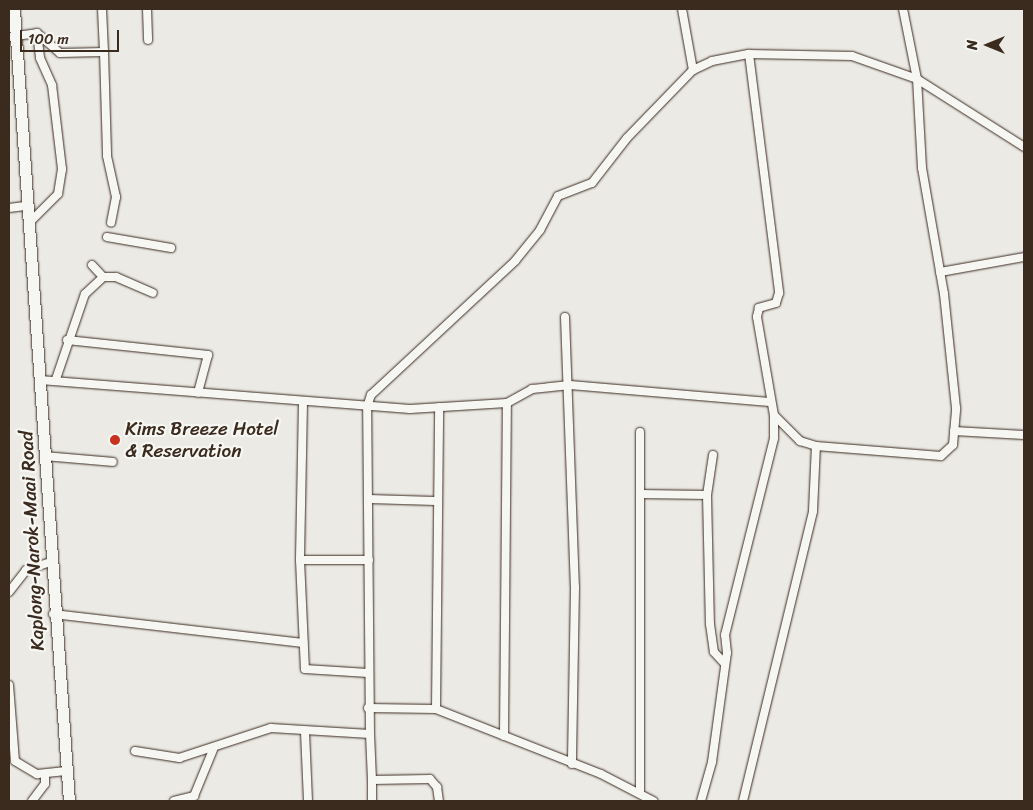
<!DOCTYPE html>
<style>
body{margin:0}
#map{position:relative;width:1033px;height:810px;overflow:hidden;background:#ebeae5;font-family:Sriracha,sans-serif}
div>[style]{position:absolute}
.roads{filter:drop-shadow(0 0 1px #3b2a1e) drop-shadow(0 0 1px #3b2a1e)}
.minor>*{height:8px;margin:-4px;padding:0 4px;transform-origin:4px;border-radius:4px;background:#f6f6f2}
.highway>*{height:11px;margin:-5.5px;padding:0 5.5px;transform-origin:5.5px;border-radius:5.5px;background:#f6f6f2}
.dots>*{width:14px;height:14px;translate:-50% -50%;box-sizing:border-box;border:2px solid #f6f6f2;border-radius:50%}
span{translate:-50% -50%;white-space:nowrap;text-align:center;line-height:1.15;-webkit-text-stroke:4.5px #f6f6f2;paint-order:stroke}
.poi-label{font-size:19px;color:#3b2a1e}
.left{translate:0 -50%;text-align:left}
.street-label{font-size:19px;color:#3b2a1e}
.frame{position:absolute;inset:0;border:10px solid #3b2a1e;pointer-events:none}
.north{position:absolute;left:963px;top:20px;width:50px;height:50px;-webkit-text-stroke:4px #f6f6f2;paint-order:stroke;rotate:270deg;font-size:14px;font-weight:700;line-height:20px;text-align:center;color:#3b2a1e}
.north::after{content:'';display:block;margin:auto;width:18px;height:22px;background:#3b2a1e;clip-path:polygon(50% 0,100% 100%,50% 72%,0 100%)}
.scale{position:absolute;left:20px;top:30px;width:99px;height:22px;box-sizing:border-box;border:2px solid #3b2a1e;border-top:0;padding-left:6px;font-size:15px;line-height:18px;white-space:nowrap;color:#3b2a1e;-webkit-text-stroke:4px #f6f6f2;paint-order:stroke}
</style>
<div id="map">
<div class="roads">
<div class="minor">
<i style="left:102px;top:9px;width:43px;rotate:87.3deg"></i>
<i style="left:147px;top:9px;width:31px;rotate:88deg"></i>
<i style="left:682px;top:9px;width:62px;rotate:79.8deg"></i>
<i style="left:37px;top:33px;width:30px;rotate:41deg"></i>
<i style="left:60px;top:53px;width:44px;rotate:-1.3deg"></i>
<i style="left:104px;top:52px;width:104px;rotate:88.3deg"></i>
<i style="left:107px;top:156px;width:42px;rotate:77.6deg"></i>
<i style="left:116px;top:197px;width:26px;rotate:101deg"></i>
<i style="left:9px;top:37px;width:28px;rotate:-8deg"></i>
<i style="left:37px;top:33px;width:25px;rotate:83deg"></i>
<i style="left:40px;top:58px;width:30px;rotate:66deg"></i>
<i style="left:52px;top:85px;width:85px;rotate:83.2deg"></i>
<i style="left:62px;top:169px;width:25px;rotate:99deg"></i>
<i style="left:58px;top:194px;width:41px;rotate:135deg"></i>
<i style="left:749px;top:54px;width:241px;rotate:82.8deg"></i>
<i style="left:779px;top:293px;width:10px;rotate:107deg"></i>
<i style="left:776px;top:303px;width:18px;rotate:164deg"></i>
<i style="left:759px;top:308px;width:9px;rotate:103deg"></i>
<i style="left:757px;top:317px;width:99px;rotate:80.2deg"></i>
<i style="left:774px;top:415px;width:37px;rotate:45deg"></i>
<i style="left:800px;top:441px;width:17px;rotate:17deg"></i>
<i style="left:816px;top:446px;width:125px;rotate:4.6deg"></i>
<i style="left:941px;top:456px;width:16px;rotate:-43deg"></i>
<i style="left:953px;top:445px;width:37px;rotate:-85deg"></i>
<i style="left:956px;top:408px;width:115px;rotate:-96deg"></i>
<i style="left:944px;top:294px;width:128px;rotate:-99.9deg"></i>
<i style="left:922px;top:168px;width:89px;rotate:-93.2deg"></i>
<i style="left:917px;top:79px;width:71px;rotate:-101.3deg"></i>
<i style="left:9px;top:208px;width:16px;rotate:-7deg"></i>
<i style="left:107px;top:237px;width:65px;rotate:9.8deg"></i>
<i style="left:92px;top:265px;width:16px;rotate:47deg"></i>
<i style="left:103px;top:277px;width:13px"></i>
<i style="left:116px;top:277px;width:40px;rotate:23.4deg"></i>
<i style="left:940px;top:272px;width:85px;rotate:-10.1deg"></i>
<i style="left:565px;top:317px;width:270px;rotate:87.9deg"></i>
<i style="left:575px;top:587px;width:177px;rotate:91deg"></i>
<i style="left:67px;top:340px;width:142px;rotate:6.1deg"></i>
<i style="left:208px;top:355px;width:39px;rotate:105deg"></i>
<i style="left:56px;top:379px;width:90px;rotate:-71.2deg"></i>
<i style="left:85px;top:294px;width:25px;rotate:-43deg"></i>
<i style="left:40px;top:380px;width:371px;rotate:4.5deg"></i>
<i style="left:410px;top:409px;width:97px;rotate:-3.5deg"></i>
<i style="left:507px;top:403px;width:29px;rotate:-29deg"></i>
<i style="left:532px;top:389px;width:38px;rotate:-6deg"></i>
<i style="left:570px;top:385px;width:200px;rotate:4.9deg"></i>
<i style="left:303px;top:402px;width:158px;rotate:91.1deg"></i>
<i style="left:300px;top:560px;width:109px;rotate:87.4deg"></i>
<i style="left:305px;top:669px;width:63px;rotate:3.6deg"></i>
<i style="left:954px;top:431px;width:70px;rotate:3.3deg"></i>
<i style="left:640px;top:432px;width:360px;rotate:90deg"></i>
<i style="left:713px;top:455px;width:40px;rotate:98.5deg"></i>
<i style="left:707px;top:495px;width:129px;rotate:88.7deg"></i>
<i style="left:710px;top:624px;width:28px;rotate:82deg"></i>
<i style="left:714px;top:652px;width:16px;rotate:47deg"></i>
<i style="left:45px;top:456px;width:68px;rotate:5deg"></i>
<i style="left:640px;top:494px;width:67px;rotate:0.9deg"></i>
<i style="left:369px;top:499px;width:66px;rotate:1.7deg"></i>
<i style="left:300px;top:560px;width:69px"></i>
<i style="left:9px;top:592px;width:28px;rotate:-52deg"></i>
<i style="left:26px;top:570px;width:26px;rotate:-18deg"></i>
<i style="left:53px;top:614px;width:252px;rotate:6.6deg"></i>
<i style="left:9px;top:685px;width:76px;rotate:85.5deg"></i>
<i style="left:15px;top:761px;width:26px;rotate:31deg"></i>
<i style="left:37px;top:774px;width:29px;rotate:-6deg"></i>
<i style="left:368px;top:708px;width:68px;rotate:0.8deg"></i>
<i style="left:436px;top:709px;width:177px;rotate:21.5deg"></i>
<i style="left:601px;top:774px;width:59px;rotate:27.4deg"></i>
<i style="left:436px;top:709px;width:302px;rotate:-89.4deg"></i>
<i style="left:305px;top:732px;width:69px;rotate:87.5deg"></i>
<i style="left:370px;top:734px;width:46px;rotate:87.5deg"></i>
<i style="left:504px;top:736px;width:333px;rotate:-89.5deg"></i>
<i style="left:135px;top:751px;width:45px;rotate:9deg"></i>
<i style="left:179px;top:758px;width:97px;rotate:-18.1deg"></i>
<i style="left:271px;top:728px;width:99px;rotate:3.5deg"></i>
<i style="left:370px;top:734px;width:327px;rotate:-90.5deg"></i>
<i style="left:367px;top:407px;width:13px;rotate:-72deg"></i>
<i style="left:371px;top:395px;width:197px;rotate:-42.9deg"></i>
<i style="left:515px;top:261px;width:40px;rotate:-51deg"></i>
<i style="left:540px;top:230px;width:38px;rotate:-62deg"></i>
<i style="left:558px;top:196px;width:36px;rotate:-21deg"></i>
<i style="left:592px;top:183px;width:57px;rotate:-52.1deg"></i>
<i style="left:627px;top:138px;width:95px;rotate:-45.9deg"></i>
<i style="left:693px;top:70px;width:21px;rotate:-25deg"></i>
<i style="left:712px;top:61px;width:38px;rotate:-11deg"></i>
<i style="left:749px;top:54px;width:103px;rotate:1.1deg"></i>
<i style="left:852px;top:56px;width:69px;rotate:19.5deg"></i>
<i style="left:917px;top:79px;width:127px;rotate:32.4deg"></i>
<i style="left:32px;top:801px;width:21px;rotate:-53deg"></i>
<i style="left:45px;top:784px;width:9px;rotate:-90deg"></i>
<i style="left:174px;top:801px;width:21px;rotate:-14deg"></i>
<i style="left:194px;top:796px;width:50px;rotate:-67.6deg"></i>
<i style="left:372px;top:801px;width:21px;rotate:-90deg"></i>
<i style="left:372px;top:780px;width:58px;rotate:-1deg"></i>
<i style="left:430px;top:779px;width:11px;rotate:49deg"></i>
<i style="left:437px;top:787px;width:14px;rotate:82deg"></i>
<i style="left:701px;top:801px;width:41px;rotate:-74.2deg"></i>
<i style="left:712px;top:762px;width:110px;rotate:-82.2deg"></i>
<i style="left:727px;top:653px;width:18px;rotate:-96deg"></i>
<i style="left:725px;top:635px;width:203px;rotate:-76deg"></i>
<i style="left:774px;top:438px;width:23px;rotate:-90deg"></i>
<i style="left:743px;top:801px;width:298px;rotate:-76.4deg"></i>
<i style="left:813px;top:511px;width:65px;rotate:-87.4deg"></i>
</div>
<div class="highway">
<i style="left:14px;top:9px;width:794px;rotate:86.03deg"></i>
</div>
</div>
<div class="dots">
<i style="left:115px;top:440px;background:#c8321e"></i>
</div>
<div class="poi-label">
<span class="left" style="left:125px;top:440px">Kims Breeze Hotel<br>&amp; Reservation</span>
</div>
<div class="street-label">
<span style="left:32px;top:541px;rotate:-93deg">Kaplong-Narok-Maai Road</span>
</div>
<div class="frame"></div>
<div class="north">N</div>
<div class="scale">100 m</div>
</div>
